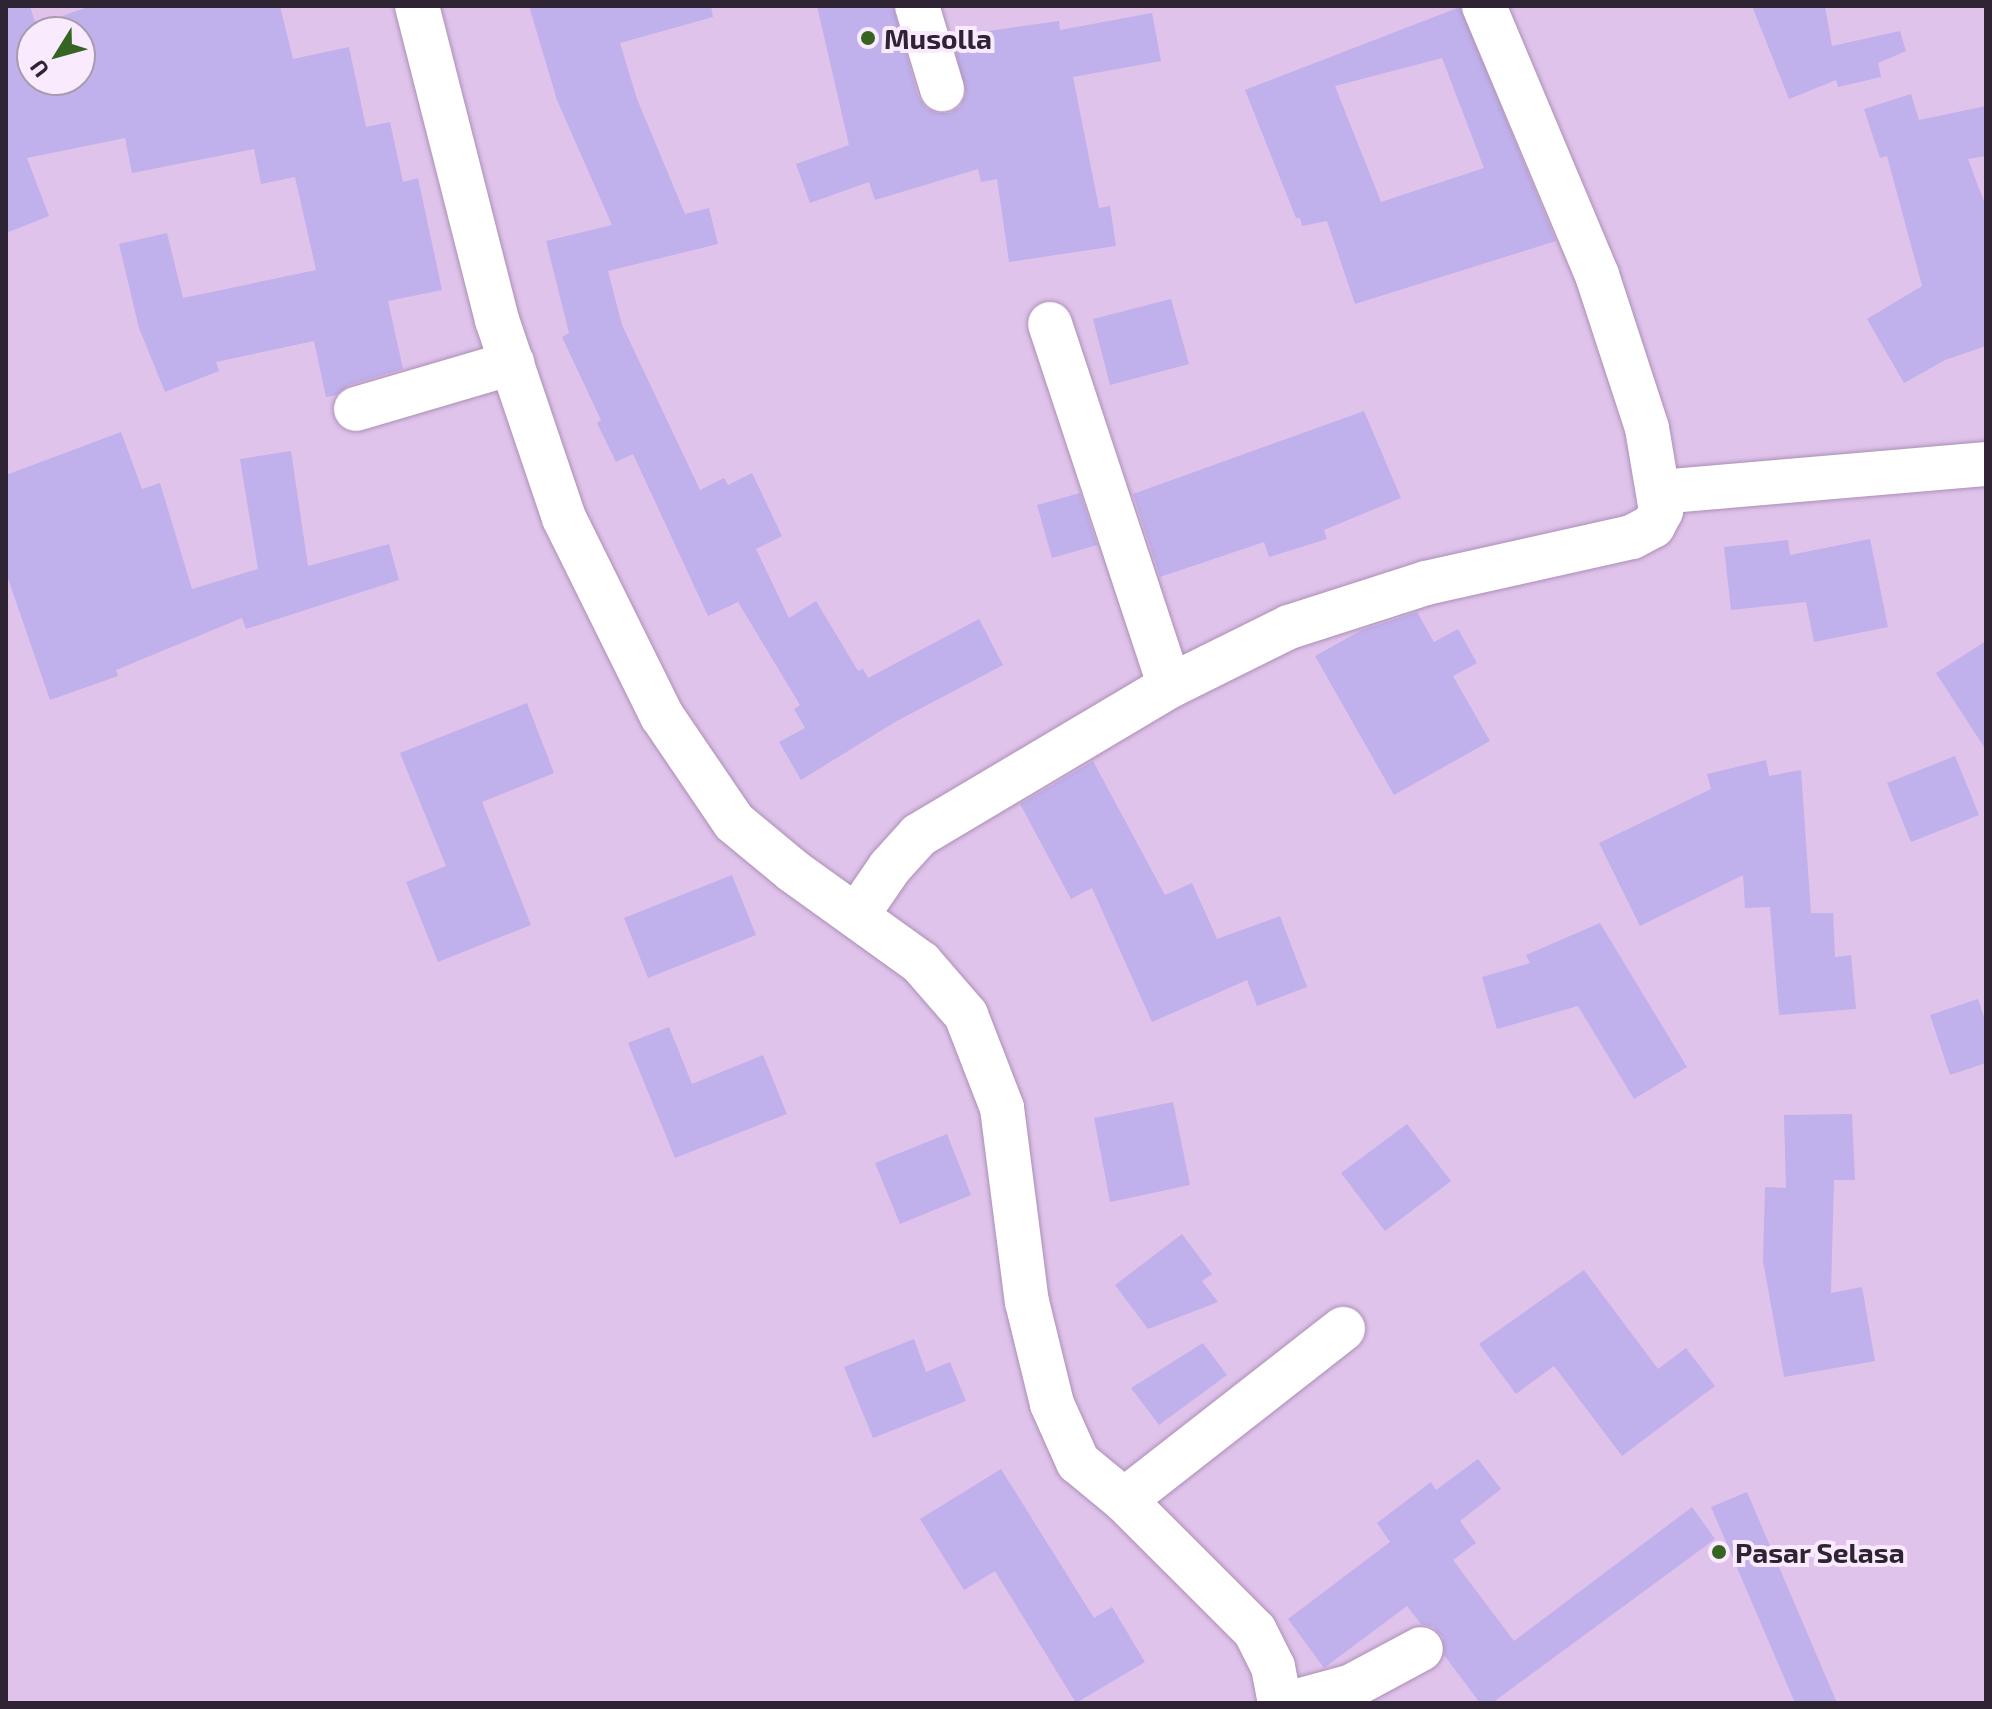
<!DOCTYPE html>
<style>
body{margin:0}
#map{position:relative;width:1992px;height:1709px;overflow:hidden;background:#e0c3eb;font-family:"Exo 2",sans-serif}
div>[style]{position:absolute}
.building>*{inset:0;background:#c0b0eb}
.roads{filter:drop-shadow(0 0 2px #ab8fb5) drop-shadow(0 0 2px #ab8fb5)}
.minor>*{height:44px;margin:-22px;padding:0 22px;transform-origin:22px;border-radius:22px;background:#fff}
.tertiary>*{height:44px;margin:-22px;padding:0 22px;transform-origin:22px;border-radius:22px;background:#fff}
.dots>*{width:22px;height:22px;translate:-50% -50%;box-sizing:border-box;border:4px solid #f9eafe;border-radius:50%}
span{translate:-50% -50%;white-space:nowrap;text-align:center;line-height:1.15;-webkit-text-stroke:8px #f9eafe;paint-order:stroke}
.poi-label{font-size:28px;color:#2f2433;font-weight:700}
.left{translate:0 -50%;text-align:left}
.frame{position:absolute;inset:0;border:8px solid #2f2433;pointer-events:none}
.north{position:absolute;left:16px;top:16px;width:80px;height:80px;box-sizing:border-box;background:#f9eafe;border:2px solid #a89bad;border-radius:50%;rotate:233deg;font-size:22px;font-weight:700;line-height:32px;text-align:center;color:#2f2433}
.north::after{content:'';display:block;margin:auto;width:28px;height:36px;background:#366422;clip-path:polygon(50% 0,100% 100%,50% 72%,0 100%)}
</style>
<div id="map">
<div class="building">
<i style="clip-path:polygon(evenodd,6px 6px,30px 6px,36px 25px,91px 6px,280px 6px,293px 59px,349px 47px,366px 127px,390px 122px,403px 182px,418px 178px,442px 290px,388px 301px,403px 369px,349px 385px,336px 395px,326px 397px,314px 341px,216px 362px,219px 371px,165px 392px,139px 328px,119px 244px,167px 233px,183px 298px,316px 270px,295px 177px,261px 184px,254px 149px,132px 173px,125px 138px,27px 158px,49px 216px,6px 233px,6px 6px,32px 32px,80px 32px,80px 80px,32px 80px,32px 32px)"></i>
<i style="clip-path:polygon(529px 6px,711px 6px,713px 17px,620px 43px,637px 99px,685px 214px,709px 208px,718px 244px,608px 271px,622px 325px,700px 490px,724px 478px,728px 485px,752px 473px,782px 536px,756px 549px,789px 618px,816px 601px,858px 671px,863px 669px,868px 678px,979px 619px,1003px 665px,895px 722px,801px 780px,779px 742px,805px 728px,794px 709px,800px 705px,738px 602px,708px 616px,633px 454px,616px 462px,597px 423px,601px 420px,562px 337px,569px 333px,546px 241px,612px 225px,557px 100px)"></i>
<i style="clip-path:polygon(817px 6px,893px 6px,918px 96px,926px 108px,937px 113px,950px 113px,960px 107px,966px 94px,952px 36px,1059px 21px,1060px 30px,1152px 13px,1161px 61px,1073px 77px,1099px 208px,1110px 206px,1116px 246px,1009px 262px,997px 179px,981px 182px,978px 169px,875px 200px,869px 182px,810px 203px,796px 164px,849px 145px)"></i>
<i style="clip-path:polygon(1752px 6px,1825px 6px,1832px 46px,1900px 31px,1906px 51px,1878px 63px,1881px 77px,1838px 87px,1836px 80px,1789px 99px)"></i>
<i style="clip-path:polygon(evenodd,1460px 7px,1556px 241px,1355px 304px,1327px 221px,1302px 226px,1300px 218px,1296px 218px,1245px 90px,1460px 7px,1442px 58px,1484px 168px,1381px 202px,1335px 86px,1442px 58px)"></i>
<i style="clip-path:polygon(1911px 94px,1919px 120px,1986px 106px,1986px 156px,1968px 159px,1986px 207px,1986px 346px,1945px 360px,1904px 383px,1867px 319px,1922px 286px,1887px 156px,1880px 158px,1864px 109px)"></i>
<i style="clip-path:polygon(1171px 299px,1189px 364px,1110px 385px,1093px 319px)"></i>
<i style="clip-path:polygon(1364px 411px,1401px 498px,1324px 530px,1327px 539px,1269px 557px,1264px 542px,1160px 577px,1133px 494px)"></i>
<i style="clip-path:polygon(121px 432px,142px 489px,160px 483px,192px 589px,258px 569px,240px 459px,291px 451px,308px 566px,389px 544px,399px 580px,246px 629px,242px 618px,116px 670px,118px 676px,50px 700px,6px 573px,6px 475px)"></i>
<i style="clip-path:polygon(1080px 493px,1097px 545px,1052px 558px,1037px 505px)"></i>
<i style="clip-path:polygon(1870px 539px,1888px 627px,1814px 642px,1806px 602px,1731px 610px,1724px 547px,1788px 540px,1790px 555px)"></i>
<i style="clip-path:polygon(1417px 612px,1434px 642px,1458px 629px,1477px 663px,1453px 676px,1490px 741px,1394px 795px,1315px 656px,1362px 630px)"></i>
<i style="clip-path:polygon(1986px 641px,1986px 750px,1936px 673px)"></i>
<i style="clip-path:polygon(527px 703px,554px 773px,482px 802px,531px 925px,438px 962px,406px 882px,446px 866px,400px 753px)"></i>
<i style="clip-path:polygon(1955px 756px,1979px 815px,1911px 842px,1887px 783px)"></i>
<i style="clip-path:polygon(1766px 760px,1769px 776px,1801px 770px,1811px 913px,1833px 913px,1835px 957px,1851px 955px,1856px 1009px,1779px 1015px,1770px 907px,1745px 908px,1743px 875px,1640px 926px,1599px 843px,1711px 789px,1707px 774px)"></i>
<i style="clip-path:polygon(1093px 761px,1165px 895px,1192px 883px,1217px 939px,1280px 916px,1307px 987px,1257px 1006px,1247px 980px,1152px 1022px,1092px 888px,1071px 899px,1020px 804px)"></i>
<i style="clip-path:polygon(732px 875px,756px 935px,648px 978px,624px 918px)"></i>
<i style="clip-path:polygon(1600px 923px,1687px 1067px,1634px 1099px,1578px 1006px,1497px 1029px,1482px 977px,1530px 963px,1526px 955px)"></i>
<i style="clip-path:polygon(1978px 999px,1986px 1023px,1986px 1063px,1950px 1075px,1930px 1015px)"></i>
<i style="clip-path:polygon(669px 1027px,692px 1084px,763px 1055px,787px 1114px,675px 1158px,628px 1043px)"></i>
<i style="clip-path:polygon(1173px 1102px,1190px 1185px,1110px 1202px,1094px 1118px)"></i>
<i style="clip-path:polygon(1852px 1114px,1855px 1180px,1834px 1180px,1831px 1293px,1862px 1287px,1875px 1361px,1784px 1377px,1763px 1261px,1765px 1187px,1786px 1188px,1784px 1115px)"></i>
<i style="clip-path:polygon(1407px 1124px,1451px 1181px,1385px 1231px,1341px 1173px)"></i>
<i style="clip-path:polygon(947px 1134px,971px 1195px,900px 1224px,875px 1163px)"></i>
<i style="clip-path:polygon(1182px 1234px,1212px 1274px,1202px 1281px,1218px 1302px,1148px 1329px,1115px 1285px)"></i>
<i style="clip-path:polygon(1584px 1270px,1658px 1369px,1686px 1348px,1715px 1386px,1622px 1456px,1554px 1366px,1516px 1394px,1479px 1344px)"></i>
<i style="clip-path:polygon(914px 1339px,926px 1372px,950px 1362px,966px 1401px,873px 1438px,844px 1367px)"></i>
<i style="clip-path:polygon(1203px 1343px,1227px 1375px,1159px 1425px,1131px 1388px)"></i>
<i style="clip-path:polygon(1478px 1459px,1501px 1489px,1460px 1521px,1476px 1543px,1453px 1560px,1514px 1641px,1692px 1507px,1715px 1539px,1492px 1703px,1480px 1703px,1444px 1655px,1443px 1637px,1433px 1627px,1421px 1624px,1407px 1606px,1324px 1668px,1288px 1619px,1390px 1542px,1377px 1523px,1431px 1482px,1436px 1490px)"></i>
<i style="clip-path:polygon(1001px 1469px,1094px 1618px,1112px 1607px,1145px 1662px,1076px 1703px,995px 1571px,964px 1590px,920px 1519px)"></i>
<i style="clip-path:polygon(1747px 1492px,1837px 1703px,1795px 1703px,1711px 1507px)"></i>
</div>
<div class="roads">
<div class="minor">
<i style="left:917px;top:6px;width:87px;rotate:73.2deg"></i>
<i style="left:1050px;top:324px;width:381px;rotate:71.7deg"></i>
<i style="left:356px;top:409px;width:163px;rotate:-16.4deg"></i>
<i style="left:1659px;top:492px;width:328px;rotate:-4.9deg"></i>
<i style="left:857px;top:915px;width:58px;rotate:-55.5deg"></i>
<i style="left:890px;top:867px;width:43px;rotate:-47.8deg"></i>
<i style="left:919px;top:835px;width:292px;rotate:-30.7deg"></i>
<i style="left:1170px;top:686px;width:133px;rotate:-26.4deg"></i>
<i style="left:1289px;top:627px;width:144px;rotate:-17.8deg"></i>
<i style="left:1426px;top:583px;width:211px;rotate:-12.6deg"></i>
<i style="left:1632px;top:537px;width:24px;rotate:-28deg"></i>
<i style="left:1653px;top:526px;width:17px;rotate:-62deg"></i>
<i style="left:1661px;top:511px;width:84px;rotate:-99.6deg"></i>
<i style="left:1647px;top:428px;width:161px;rotate:-108.1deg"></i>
<i style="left:1597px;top:275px;width:292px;rotate:-112.8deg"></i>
<i style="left:1124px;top:1500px;width:278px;rotate:-38deg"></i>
<i style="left:1290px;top:1703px;width:64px;rotate:-15.3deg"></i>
<i style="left:1352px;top:1686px;width:78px;rotate:-28.2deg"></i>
</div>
<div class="tertiary">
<i style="left:417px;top:6px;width:324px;rotate:75.7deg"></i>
<i style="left:497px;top:320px;width:209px;rotate:71.3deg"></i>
<i style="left:564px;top:518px;width:221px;rotate:63.7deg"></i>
<i style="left:662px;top:716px;width:128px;rotate:55.8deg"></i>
<i style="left:734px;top:822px;width:77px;rotate:39.7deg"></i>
<i style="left:793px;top:871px;width:158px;rotate:35.7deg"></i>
<i style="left:921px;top:963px;width:69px;rotate:49.1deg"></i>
<i style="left:966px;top:1015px;width:100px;rotate:68.8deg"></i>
<i style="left:1002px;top:1108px;width:196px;rotate:82.7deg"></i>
<i style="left:1027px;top:1302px;width:105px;rotate:76.2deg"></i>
<i style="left:1052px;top:1404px;width:64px;rotate:65.9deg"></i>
<i style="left:1078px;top:1462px;width:60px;rotate:39.6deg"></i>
<i style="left:1124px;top:1500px;width:185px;rotate:45deg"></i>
<i style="left:1255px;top:1631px;width:40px;rotate:63.4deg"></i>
<i style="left:1273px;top:1667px;width:37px;rotate:79deg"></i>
</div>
</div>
<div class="dots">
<i style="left:868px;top:38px;background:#366422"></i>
<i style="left:1719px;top:1552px;background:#366422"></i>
</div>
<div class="poi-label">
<span class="left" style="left:884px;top:38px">Musolla</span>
<span class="left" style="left:1735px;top:1552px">Pasar Selasa</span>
</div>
<div class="frame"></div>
<div class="north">U</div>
</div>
